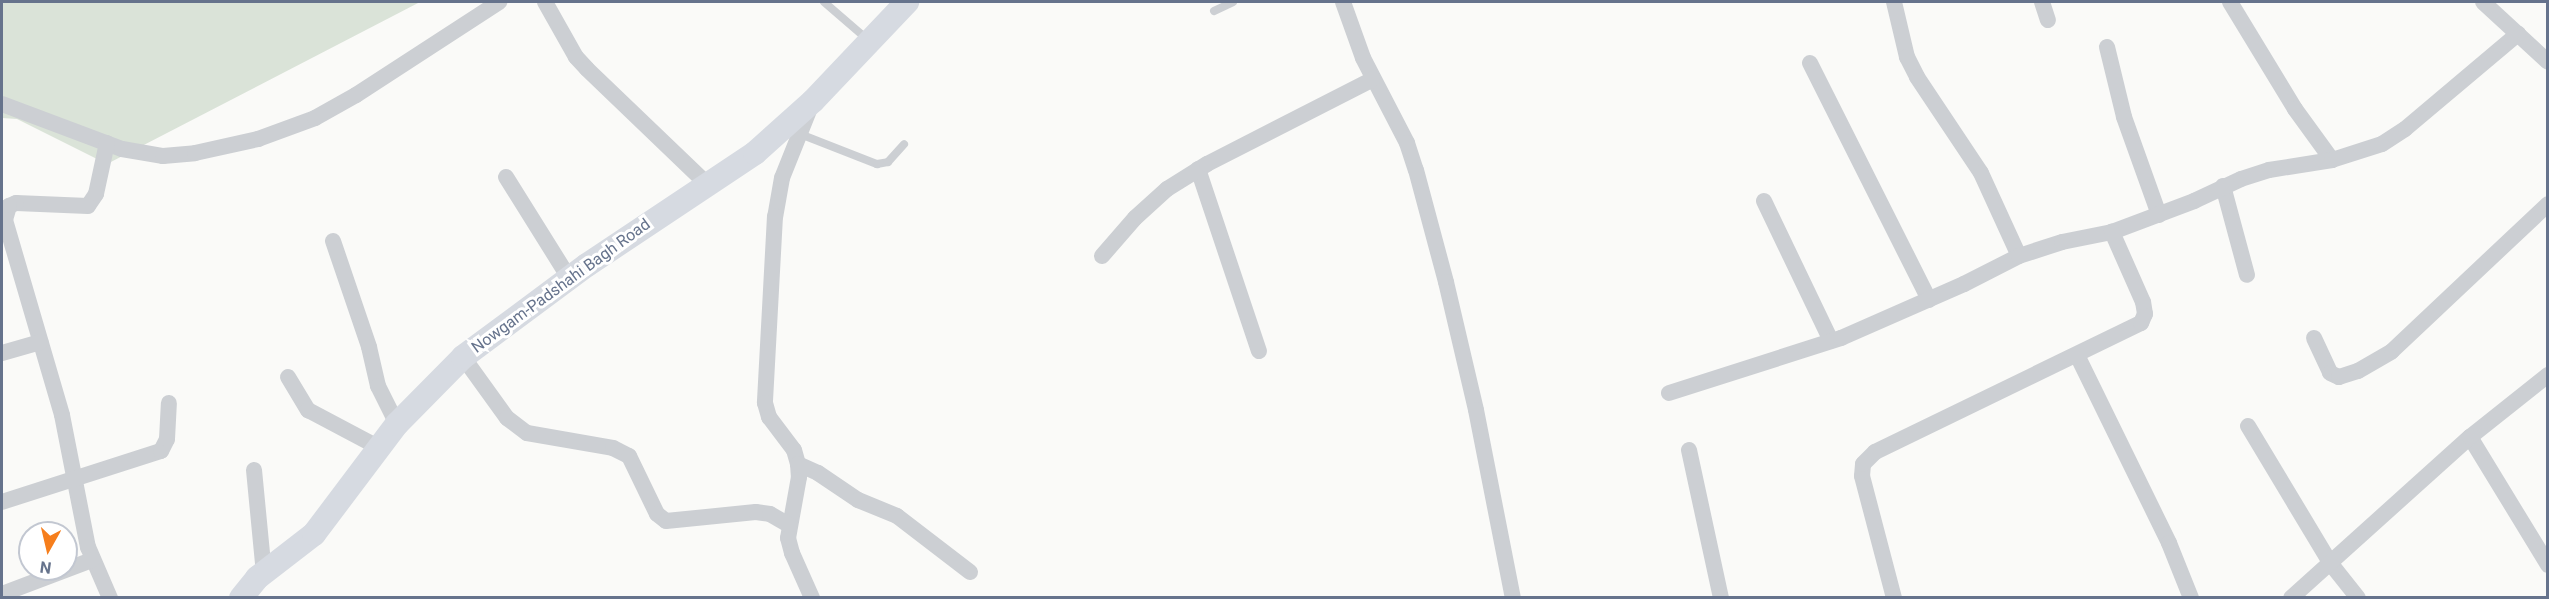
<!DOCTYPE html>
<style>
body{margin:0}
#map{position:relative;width:2549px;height:599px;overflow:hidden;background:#fafaf8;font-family:Roboto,sans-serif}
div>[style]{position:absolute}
.green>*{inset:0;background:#dae3d8}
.lane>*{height:8px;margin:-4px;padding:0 4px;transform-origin:4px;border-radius:4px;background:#cccfd3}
.street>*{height:16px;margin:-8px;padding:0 8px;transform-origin:8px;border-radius:8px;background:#cccfd3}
.secondary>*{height:24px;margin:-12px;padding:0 12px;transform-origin:12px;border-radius:12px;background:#d6dae1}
span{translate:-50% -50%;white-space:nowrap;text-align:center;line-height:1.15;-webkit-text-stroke:6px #fff;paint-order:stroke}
.street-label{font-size:16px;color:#66738c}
.frame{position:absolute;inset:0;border:3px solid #66738c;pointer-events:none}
.north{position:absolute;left:18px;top:521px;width:60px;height:60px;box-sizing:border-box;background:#fff;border:2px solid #c2c7d1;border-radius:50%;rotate:188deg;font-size:16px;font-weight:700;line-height:24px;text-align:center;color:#66738c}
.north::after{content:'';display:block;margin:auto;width:21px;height:27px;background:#f67e1c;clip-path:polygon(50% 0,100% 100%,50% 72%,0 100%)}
</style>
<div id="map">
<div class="green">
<i style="clip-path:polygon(2px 2px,420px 2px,107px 164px,17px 119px,2px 118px)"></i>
</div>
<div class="lane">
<i style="left:824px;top:2px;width:57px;rotate:40.7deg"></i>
<i style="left:1214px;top:11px;width:21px;rotate:-25deg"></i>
<i style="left:800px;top:134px;width:83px;rotate:21.3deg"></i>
<i style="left:877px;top:164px;width:11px;rotate:-10deg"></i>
<i style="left:888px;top:162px;width:24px;rotate:-48deg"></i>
</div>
<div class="street">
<i style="left:545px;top:2px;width:63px;rotate:60.6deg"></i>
<i style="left:576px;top:57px;width:16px;rotate:47deg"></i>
<i style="left:587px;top:69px;width:166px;rotate:43.8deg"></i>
<i style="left:1343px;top:2px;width:59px;rotate:70.3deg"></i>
<i style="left:1363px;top:58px;width:96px;rotate:62.6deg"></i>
<i style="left:1407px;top:143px;width:28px;rotate:72deg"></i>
<i style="left:1416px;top:170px;width:116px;rotate:75deg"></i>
<i style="left:1446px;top:282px;width:131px;rotate:76.8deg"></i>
<i style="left:1476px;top:410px;width:192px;rotate:78.9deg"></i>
<i style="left:1894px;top:2px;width:57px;rotate:76.7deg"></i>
<i style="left:1907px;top:57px;width:22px;rotate:63deg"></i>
<i style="left:1917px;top:77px;width:115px;rotate:56.3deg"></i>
<i style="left:1981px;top:173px;width:91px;rotate:65.4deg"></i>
<i style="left:2042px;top:2px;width:19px;rotate:72deg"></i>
<i style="left:2230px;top:2px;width:125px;rotate:58.7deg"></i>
<i style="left:2295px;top:109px;width:63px;rotate:54deg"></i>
<i style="left:2483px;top:2px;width:88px;rotate:42.7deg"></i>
<i style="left:2107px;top:47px;width:72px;rotate:76.3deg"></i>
<i style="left:2124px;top:117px;width:104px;rotate:70.3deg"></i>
<i style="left:1810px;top:63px;width:265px;rotate:63.3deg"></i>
<i style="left:2px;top:104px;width:128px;rotate:20.6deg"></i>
<i style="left:122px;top:149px;width:42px;rotate:9.7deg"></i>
<i style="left:163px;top:156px;width:32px;rotate:-5deg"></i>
<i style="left:195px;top:153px;width:65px;rotate:-12.5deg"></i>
<i style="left:258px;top:139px;width:61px;rotate:-20.2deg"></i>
<i style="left:315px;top:118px;width:47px;rotate:-29.3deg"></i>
<i style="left:356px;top:95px;width:171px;rotate:-33deg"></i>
<i style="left:810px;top:108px;width:75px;rotate:111.8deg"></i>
<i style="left:782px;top:178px;width:39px;rotate:100deg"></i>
<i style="left:775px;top:216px;width:187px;rotate:93.1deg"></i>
<i style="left:765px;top:403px;width:15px;rotate:74deg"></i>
<i style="left:769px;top:417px;width:41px;rotate:52.9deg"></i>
<i style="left:794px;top:450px;width:15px;rotate:74deg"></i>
<i style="left:798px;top:464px;width:13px;rotate:86deg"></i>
<i style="left:799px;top:477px;width:62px;rotate:100.2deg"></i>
<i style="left:788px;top:538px;width:16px;rotate:75deg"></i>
<i style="left:792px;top:553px;width:49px;rotate:66deg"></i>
<i style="left:107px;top:143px;width:52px;rotate:102.2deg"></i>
<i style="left:96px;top:194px;width:14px;rotate:124deg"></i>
<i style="left:88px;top:206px;width:72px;rotate:-177.6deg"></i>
<i style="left:16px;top:203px;width:8px;rotate:157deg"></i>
<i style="left:9px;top:206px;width:15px;rotate:106deg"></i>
<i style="left:5px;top:220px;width:203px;rotate:73.7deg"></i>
<i style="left:62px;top:415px;width:135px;rotate:78.9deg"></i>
<i style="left:88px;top:547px;width:56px;rotate:66.7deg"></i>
<i style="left:1198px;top:169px;width:192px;rotate:71.5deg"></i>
<i style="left:506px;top:177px;width:119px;rotate:58deg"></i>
<i style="left:2223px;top:186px;width:92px;rotate:74.9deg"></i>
<i style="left:1764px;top:201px;width:155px;rotate:64.4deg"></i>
<i style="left:333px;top:241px;width:112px;rotate:71.2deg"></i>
<i style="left:369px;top:347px;width:40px;rotate:77deg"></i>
<i style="left:378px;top:386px;width:42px;rotate:63.4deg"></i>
<i style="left:1102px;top:256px;width:50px;rotate:-49deg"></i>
<i style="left:1135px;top:218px;width:43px;rotate:-42.2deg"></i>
<i style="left:1167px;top:189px;width:47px;rotate:-32deg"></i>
<i style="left:1207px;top:164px;width:186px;rotate:-27.1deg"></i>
<i style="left:2314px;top:338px;width:38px;rotate:65deg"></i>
<i style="left:2330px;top:373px;width:10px;rotate:24deg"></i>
<i style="left:2339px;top:377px;width:20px;rotate:-18deg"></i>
<i style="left:2358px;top:371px;width:39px;rotate:-30deg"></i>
<i style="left:2392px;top:351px;width:214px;rotate:-43.3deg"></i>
<i style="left:2px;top:353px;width:40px;rotate:-16deg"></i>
<i style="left:2077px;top:355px;width:209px;rotate:63.9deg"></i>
<i style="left:2169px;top:543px;width:59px;rotate:68.2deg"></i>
<i style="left:463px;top:357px;width:75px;rotate:54.2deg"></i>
<i style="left:507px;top:418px;width:25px;rotate:37deg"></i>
<i style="left:527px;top:433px;width:87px;rotate:9.9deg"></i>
<i style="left:613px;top:448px;width:18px;rotate:27deg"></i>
<i style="left:629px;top:456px;width:64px;rotate:64.2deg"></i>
<i style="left:657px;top:514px;width:11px;rotate:38deg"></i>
<i style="left:666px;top:521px;width:90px;rotate:-5.7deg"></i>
<i style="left:756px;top:512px;width:14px;rotate:8deg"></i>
<i style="left:770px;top:514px;width:22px;rotate:30deg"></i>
<i style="left:288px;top:377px;width:39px;rotate:59deg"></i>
<i style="left:308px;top:410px;width:79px;rotate:27.9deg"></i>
<i style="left:1669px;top:393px;width:181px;rotate:-17.7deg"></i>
<i style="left:1841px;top:338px;width:134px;rotate:-23.7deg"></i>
<i style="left:1964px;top:284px;width:62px;rotate:-27deg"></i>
<i style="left:2019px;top:256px;width:45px;rotate:-18deg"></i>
<i style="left:2062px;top:242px;width:51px;rotate:-11.3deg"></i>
<i style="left:2112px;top:232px;width:88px;rotate:-20.7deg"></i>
<i style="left:2194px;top:201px;width:52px;rotate:-25.1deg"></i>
<i style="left:2241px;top:179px;width:29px;rotate:-18deg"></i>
<i style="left:2269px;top:170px;width:64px;rotate:-9deg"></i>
<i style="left:2332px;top:160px;width:52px;rotate:-17.7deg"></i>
<i style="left:2382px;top:144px;width:27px;rotate:-33deg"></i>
<i style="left:2405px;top:129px;width:148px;rotate:-40.1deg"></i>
<i style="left:2248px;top:426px;width:161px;rotate:59deg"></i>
<i style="left:2331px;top:564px;width:43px;rotate:51.5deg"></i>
<i style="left:2470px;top:437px;width:150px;rotate:58.6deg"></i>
<i style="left:1689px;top:450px;width:151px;rotate:77.8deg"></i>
<i style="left:798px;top:464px;width:22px;rotate:24deg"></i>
<i style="left:818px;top:473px;width:48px;rotate:34deg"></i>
<i style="left:858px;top:500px;width:42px;rotate:22.3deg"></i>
<i style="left:897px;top:516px;width:92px;rotate:37.5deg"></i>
<i style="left:254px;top:470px;width:103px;rotate:84.5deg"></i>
<i style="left:2px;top:502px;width:167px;rotate:-17.8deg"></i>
<i style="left:161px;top:451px;width:13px;rotate:-63deg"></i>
<i style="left:167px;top:439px;width:36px;rotate:-87deg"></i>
<i style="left:2px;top:594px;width:96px;rotate:-20.7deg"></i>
<i style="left:1894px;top:598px;width:126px;rotate:-104.7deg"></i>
<i style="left:1862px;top:476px;width:12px;rotate:-85deg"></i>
<i style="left:1863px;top:464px;width:17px;rotate:-45deg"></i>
<i style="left:1875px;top:452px;width:296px;rotate:-25.9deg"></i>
<i style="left:2141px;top:323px;width:10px;rotate:-66deg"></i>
<i style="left:2145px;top:314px;width:12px;rotate:-99deg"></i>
<i style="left:2143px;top:302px;width:77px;rotate:-113.9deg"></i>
<i style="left:2291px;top:598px;width:241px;rotate:-42deg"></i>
<i style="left:2470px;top:437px;width:100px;rotate:-38.5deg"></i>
</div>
<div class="secondary">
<i style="left:241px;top:598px;width:26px;rotate:-51deg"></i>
<i style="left:257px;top:578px;width:72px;rotate:-37.7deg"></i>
<i style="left:314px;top:534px;width:138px;rotate:-53deg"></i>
<i style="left:397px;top:424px;width:94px;rotate:-45.4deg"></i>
<i style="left:463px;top:357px;width:154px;rotate:-36.6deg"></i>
<i style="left:587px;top:265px;width:202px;rotate:-33.7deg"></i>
<i style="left:755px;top:153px;width:78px;rotate:-41.9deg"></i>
<i style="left:813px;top:101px;width:137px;rotate:-46.5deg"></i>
</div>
<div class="street-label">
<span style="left:561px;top:286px;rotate:-36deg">Nowgam-Padshahi Bagh Road</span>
</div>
<div class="frame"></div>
<div class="north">N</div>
</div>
